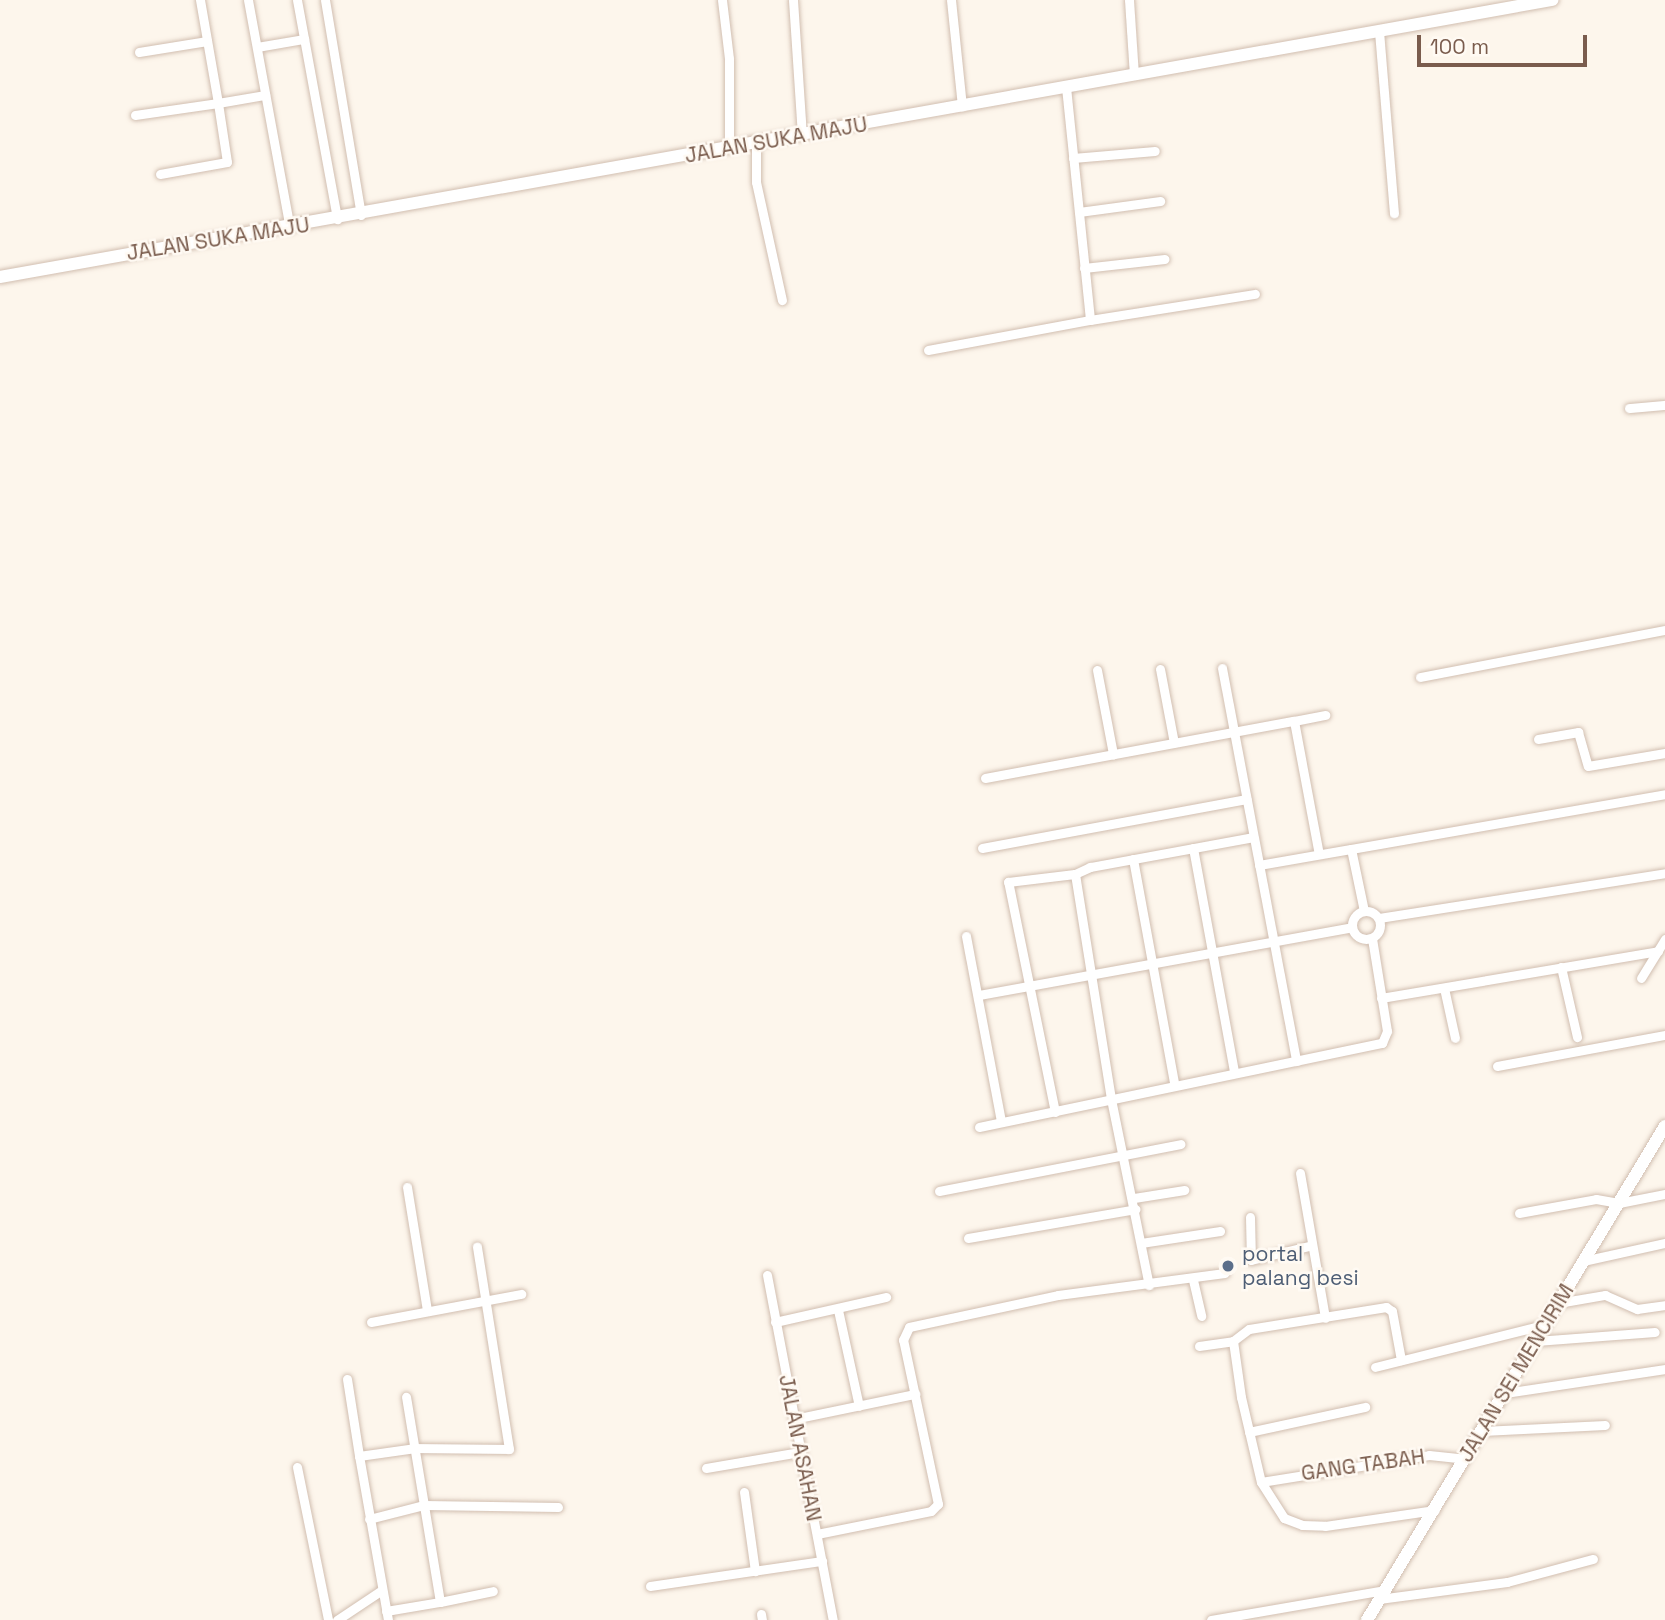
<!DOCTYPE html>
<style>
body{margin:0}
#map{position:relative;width:1665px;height:1620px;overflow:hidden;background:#fdf6ec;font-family:"Space Grotesk",sans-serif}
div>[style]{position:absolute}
.roads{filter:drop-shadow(0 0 2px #d1beb0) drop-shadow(0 0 2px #d1beb0)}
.street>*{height:9px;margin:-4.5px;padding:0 4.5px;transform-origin:4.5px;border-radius:4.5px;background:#fff}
.street>.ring{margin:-4.5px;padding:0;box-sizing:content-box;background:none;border:9px solid #fff;border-radius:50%}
.secondary>*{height:12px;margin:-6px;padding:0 6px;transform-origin:6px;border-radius:6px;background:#fff}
.dots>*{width:19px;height:19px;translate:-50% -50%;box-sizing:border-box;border:4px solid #fffaf3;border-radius:50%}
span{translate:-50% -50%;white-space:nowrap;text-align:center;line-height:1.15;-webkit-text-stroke:5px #fffaf3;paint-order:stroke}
.street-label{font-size:21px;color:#7a5c4d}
.service-label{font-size:21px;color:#4e5e75}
.left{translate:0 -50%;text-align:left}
.scale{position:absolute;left:1417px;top:35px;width:170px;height:32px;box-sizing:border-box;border:4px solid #7a5c4d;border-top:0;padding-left:9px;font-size:21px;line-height:24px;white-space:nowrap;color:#7a5c4d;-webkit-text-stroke:5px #fffaf3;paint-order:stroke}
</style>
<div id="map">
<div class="roads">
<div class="street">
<i style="left:248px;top:0;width:232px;rotate:79.6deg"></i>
<i style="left:297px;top:0;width:223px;rotate:79.6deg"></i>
<i style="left:325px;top:0;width:218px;rotate:80.5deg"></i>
<i style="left:722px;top:0;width:59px;rotate:83.2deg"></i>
<i style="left:729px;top:59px;width:89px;rotate:90deg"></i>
<i style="left:793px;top:0;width:134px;rotate:86.2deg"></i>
<i style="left:951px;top:0;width:107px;rotate:84.1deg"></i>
<i style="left:1129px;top:0;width:75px;rotate:86.2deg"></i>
<i style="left:1379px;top:31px;width:183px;rotate:85.3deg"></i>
<i style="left:257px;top:47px;width:48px;rotate:-9.7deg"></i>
<i style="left:139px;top:52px;width:69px;rotate:-9.2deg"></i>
<i style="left:1066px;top:87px;width:234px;rotate:84.1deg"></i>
<i style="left:1090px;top:320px;width:167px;rotate:-9deg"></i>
<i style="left:135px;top:115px;width:84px;rotate:-8.2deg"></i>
<i style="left:218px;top:103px;width:105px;rotate:-99.9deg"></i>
<i style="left:756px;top:143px;width:39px;rotate:90deg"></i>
<i style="left:756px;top:182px;width:121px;rotate:77.6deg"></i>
<i style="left:1073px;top:158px;width:82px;rotate:-4.9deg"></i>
<i style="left:160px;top:174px;width:68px;rotate:-10.2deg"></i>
<i style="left:227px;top:162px;width:60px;rotate:-98.7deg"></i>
<i style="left:218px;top:103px;width:48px;rotate:-9.7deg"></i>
<i style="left:1079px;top:212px;width:82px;rotate:-7.7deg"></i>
<i style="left:1084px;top:268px;width:81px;rotate:-6.4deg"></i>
<i style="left:928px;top:350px;width:165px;rotate:-10.5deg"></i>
<i style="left:1629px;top:408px;width:36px;rotate:-5deg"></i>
<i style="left:1222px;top:668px;width:400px;rotate:79.3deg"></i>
<i style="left:1160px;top:669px;width:75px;rotate:79.3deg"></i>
<i style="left:1097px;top:670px;width:86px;rotate:79.2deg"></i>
<i style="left:1420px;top:677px;width:249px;rotate:-10.9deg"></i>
<i style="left:1294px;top:721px;width:32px;rotate:-11deg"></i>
<i style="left:1538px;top:739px;width:41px;rotate:-9.9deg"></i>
<i style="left:1578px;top:732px;width:35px;rotate:74deg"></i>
<i style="left:1588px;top:766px;width:78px;rotate:-9.6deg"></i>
<i style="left:985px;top:778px;width:314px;rotate:-10.5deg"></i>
<i style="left:1294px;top:721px;width:135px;rotate:79.4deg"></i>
<i style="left:982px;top:848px;width:269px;rotate:-10.5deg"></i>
<i style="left:1193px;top:848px;width:228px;rotate:79.6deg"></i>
<i style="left:1133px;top:859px;width:228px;rotate:79.6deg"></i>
<i style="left:1259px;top:865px;width:93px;rotate:-9.9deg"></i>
<i style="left:1075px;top:874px;width:228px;rotate:80.9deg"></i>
<i style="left:1111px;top:1099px;width:190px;rotate:78.5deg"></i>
<i class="ring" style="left:1352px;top:911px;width:19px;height:19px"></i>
<i style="left:1364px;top:911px;width:63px;rotate:-101.8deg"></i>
<i style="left:1351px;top:849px;width:319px;rotate:-9.9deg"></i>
<i style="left:1379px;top:918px;width:290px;rotate:-8.9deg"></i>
<i style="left:966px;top:936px;width:189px;rotate:79.3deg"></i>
<i style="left:1561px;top:967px;width:72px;rotate:77.1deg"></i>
<i style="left:1641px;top:978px;width:46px;rotate:-58.4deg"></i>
<i style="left:1444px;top:988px;width:51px;rotate:77.6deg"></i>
<i style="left:979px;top:995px;width:379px;rotate:-10.3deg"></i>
<i style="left:1381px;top:998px;width:281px;rotate:-9.6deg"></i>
<i style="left:1497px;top:1066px;width:171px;rotate:-10.5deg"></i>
<i style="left:1055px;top:1112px;width:235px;rotate:-101.5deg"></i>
<i style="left:1008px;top:882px;width:67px;rotate:-6.8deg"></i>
<i style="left:1075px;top:874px;width:17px;rotate:-25deg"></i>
<i style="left:1090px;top:867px;width:166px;rotate:-10.4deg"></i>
<i style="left:979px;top:1127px;width:412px;rotate:-11.8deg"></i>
<i style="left:1382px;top:1043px;width:13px;rotate:-67deg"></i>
<i style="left:1387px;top:1031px;width:94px;rotate:-99.2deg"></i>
<i style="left:1300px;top:1173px;width:147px;rotate:80.2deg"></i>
<i style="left:407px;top:1187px;width:125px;rotate:80.8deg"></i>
<i style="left:939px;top:1191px;width:246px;rotate:-11deg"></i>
<i style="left:1134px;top:1198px;width:51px;rotate:-9.1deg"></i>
<i style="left:1519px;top:1213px;width:78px;rotate:-10.3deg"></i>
<i style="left:1596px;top:1199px;width:23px;rotate:10deg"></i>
<i style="left:1619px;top:1203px;width:47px;rotate:-11.1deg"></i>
<i style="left:1250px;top:1217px;width:43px;rotate:88.7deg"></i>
<i style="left:1251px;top:1260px;width:60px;rotate:-13.6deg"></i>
<i style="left:968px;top:1238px;width:170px;rotate:-9.8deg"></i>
<i style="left:1141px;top:1243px;width:80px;rotate:-8.6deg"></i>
<i style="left:1583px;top:1261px;width:84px;rotate:-12.4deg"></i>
<i style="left:767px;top:1275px;width:351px;rotate:79.2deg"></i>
<i style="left:1193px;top:1280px;width:37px;rotate:77deg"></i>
<i style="left:1558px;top:1303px;width:48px;rotate:-9.7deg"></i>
<i style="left:1605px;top:1295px;width:35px;rotate:24deg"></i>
<i style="left:1637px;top:1309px;width:28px;rotate:-8deg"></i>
<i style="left:838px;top:1310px;width:98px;rotate:77.7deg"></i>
<i style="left:371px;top:1322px;width:153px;rotate:-10.6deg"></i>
<i style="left:775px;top:1322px;width:114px;rotate:-12.7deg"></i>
<i style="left:1233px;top:1341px;width:57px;rotate:81.9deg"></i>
<i style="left:1241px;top:1397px;width:87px;rotate:76.8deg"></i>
<i style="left:1261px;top:1482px;width:43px;rotate:57.4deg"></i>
<i style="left:1284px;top:1518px;width:19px;rotate:21deg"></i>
<i style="left:1302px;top:1525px;width:23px;rotate:2deg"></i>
<i style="left:1325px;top:1526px;width:111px;rotate:-8.3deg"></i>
<i style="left:1536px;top:1341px;width:119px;rotate:-4.3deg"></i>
<i style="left:1199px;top:1346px;width:34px;rotate:-8deg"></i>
<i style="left:1233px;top:1341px;width:20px;rotate:-37deg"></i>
<i style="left:1249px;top:1329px;width:139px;rotate:-9.1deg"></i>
<i style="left:1386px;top:1307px;width:7px;rotate:34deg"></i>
<i style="left:1392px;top:1311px;width:50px;rotate:79.6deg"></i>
<i style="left:1375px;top:1367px;width:174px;rotate:-14deg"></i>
<i style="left:347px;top:1379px;width:78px;rotate:81.1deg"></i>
<i style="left:1505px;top:1393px;width:162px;rotate:-8.5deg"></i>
<i style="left:794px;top:1419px;width:124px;rotate:-11.7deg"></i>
<i style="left:1482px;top:1431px;width:123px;rotate:-2.8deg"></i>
<i style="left:1249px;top:1432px;width:119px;rotate:-12.2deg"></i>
<i style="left:297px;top:1467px;width:156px;rotate:78.5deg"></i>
<i style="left:706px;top:1468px;width:95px;rotate:-9.7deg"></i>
<i style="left:1261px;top:1482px;width:170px;rotate:-9.1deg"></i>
<i style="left:1429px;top:1455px;width:36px;rotate:6deg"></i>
<i style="left:744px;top:1492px;width:80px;rotate:82.1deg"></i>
<i style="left:369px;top:1519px;width:57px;rotate:-14.3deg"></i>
<i style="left:424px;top:1505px;width:134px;rotate:0.9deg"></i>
<i style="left:817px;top:1534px;width:116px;rotate:-11.4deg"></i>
<i style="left:931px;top:1511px;width:10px;rotate:-45deg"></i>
<i style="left:938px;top:1504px;width:168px;rotate:-102deg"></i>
<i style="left:903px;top:1340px;width:14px;rotate:-65deg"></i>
<i style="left:909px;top:1327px;width:152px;rotate:-12.1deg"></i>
<i style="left:1058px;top:1295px;width:168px;rotate:-7.5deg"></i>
<i style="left:650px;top:1586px;width:174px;rotate:-8.3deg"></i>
<i style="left:1379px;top:1599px;width:129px;rotate:-7.6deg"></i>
<i style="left:1507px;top:1582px;width:89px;rotate:-15deg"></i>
<i style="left:440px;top:1602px;width:54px;rotate:-11.7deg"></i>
<i style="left:386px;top:1611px;width:55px;rotate:-9.5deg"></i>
<i style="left:440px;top:1602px;width:208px;rotate:-99.4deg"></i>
<i style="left:761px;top:1614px;width:6px;rotate:81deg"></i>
<i style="left:337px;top:1620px;width:54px;rotate:-33.7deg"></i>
<i style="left:388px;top:1620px;width:167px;rotate:-100deg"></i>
<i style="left:359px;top:1456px;width:57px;rotate:-8.1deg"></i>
<i style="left:415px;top:1448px;width:94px;rotate:0.6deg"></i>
<i style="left:509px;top:1449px;width:205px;rotate:-99deg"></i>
<i style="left:1211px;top:1620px;width:177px;rotate:-9.8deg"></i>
</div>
<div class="secondary">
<i style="left:0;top:277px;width:1577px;rotate:-10.12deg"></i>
<i style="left:1367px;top:1620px;width:577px;rotate:-58.9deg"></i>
</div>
</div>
<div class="dots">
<i style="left:1228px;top:1266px;background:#5c6f8a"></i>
</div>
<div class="street-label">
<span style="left:776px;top:140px;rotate:-10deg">JALAN SUKA MAJU</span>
<span style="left:218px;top:239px;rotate:-9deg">JALAN SUKA MAJU</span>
<span style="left:1516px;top:1373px;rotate:-59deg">JALAN SEI MENCIRIM</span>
<span style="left:800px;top:1448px;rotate:79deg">JALAN ASAHAN</span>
<span style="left:1363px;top:1465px;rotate:-8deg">GANG TABAH</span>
</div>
<div class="service-label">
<span class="left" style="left:1242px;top:1266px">portal<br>palang besi</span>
</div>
<div class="scale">100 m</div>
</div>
